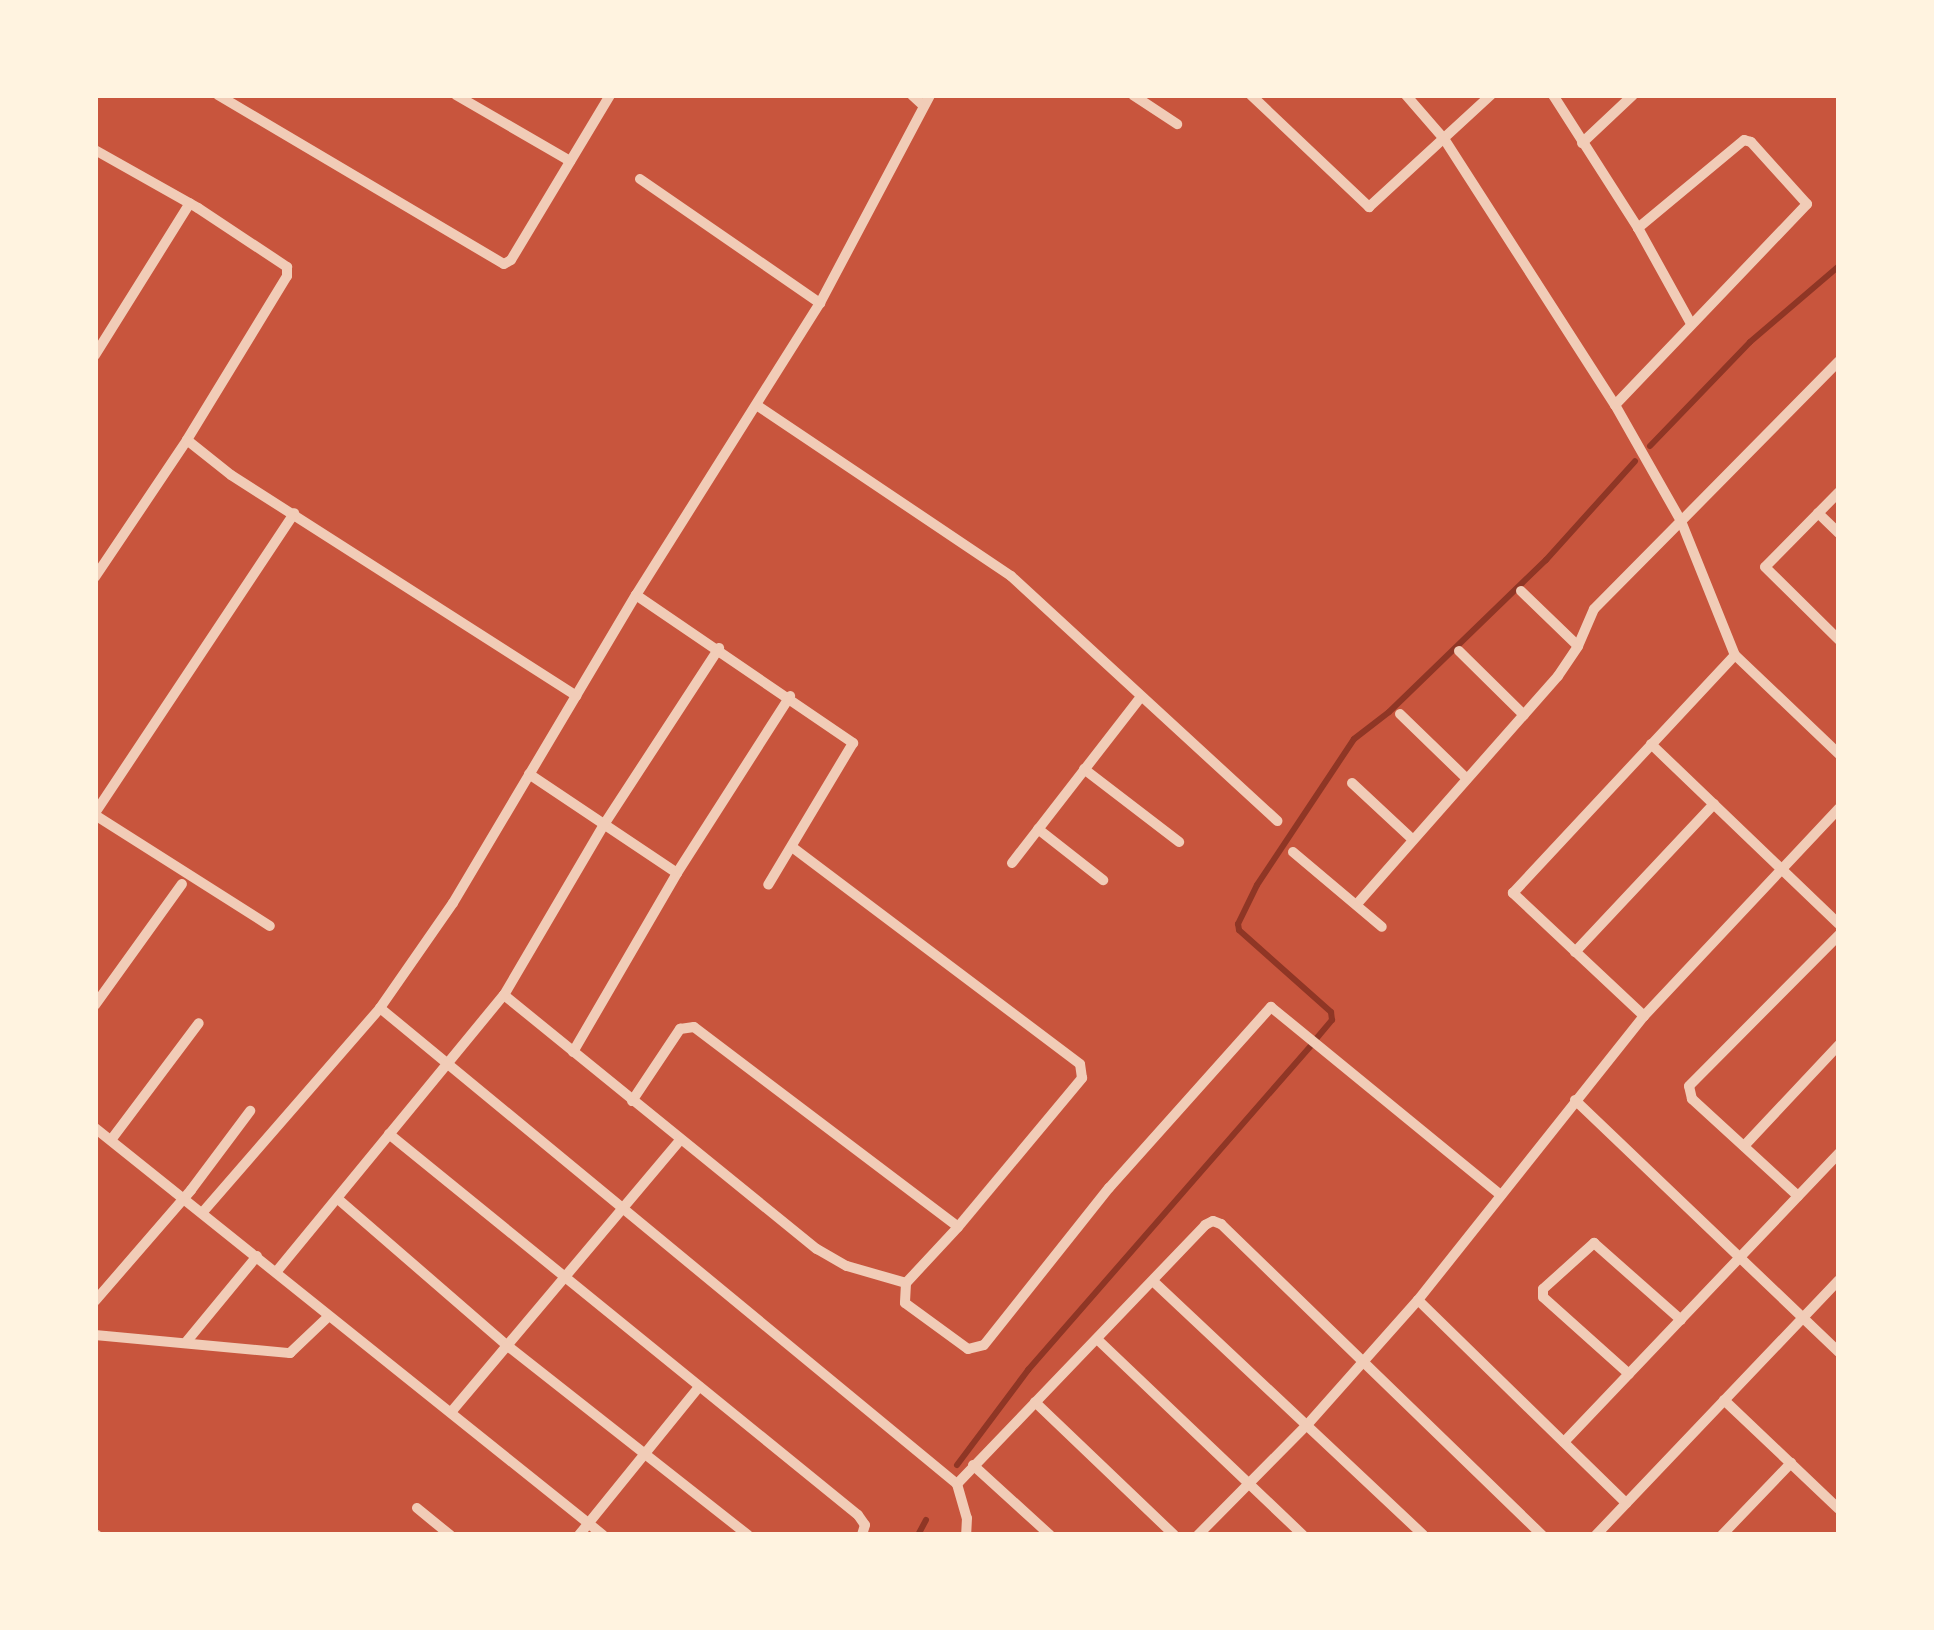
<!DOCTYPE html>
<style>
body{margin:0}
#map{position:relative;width:1934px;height:1630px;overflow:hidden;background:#c8553d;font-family:Signika,sans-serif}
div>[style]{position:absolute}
.stream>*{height:6px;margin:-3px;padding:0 3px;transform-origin:3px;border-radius:3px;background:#8f3625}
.minor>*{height:10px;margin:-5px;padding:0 5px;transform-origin:5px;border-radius:5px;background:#f1ccb7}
span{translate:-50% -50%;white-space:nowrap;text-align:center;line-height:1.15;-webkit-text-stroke:8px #fff3e0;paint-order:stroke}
.frame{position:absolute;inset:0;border:98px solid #fff3e0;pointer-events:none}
</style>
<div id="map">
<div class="stream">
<i style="left:1650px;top:446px;width:144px;rotate:-46.1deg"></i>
<i style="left:1750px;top:342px;width:117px;rotate:-40.5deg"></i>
<i style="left:1316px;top:1039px;width:25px;rotate:-50deg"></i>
<i style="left:1332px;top:1020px;width:8px;rotate:-97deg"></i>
<i style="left:1331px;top:1012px;width:123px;rotate:-138.3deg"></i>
<i style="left:1239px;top:930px;width:6px;rotate:-99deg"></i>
<i style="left:1238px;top:924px;width:43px;rotate:-64deg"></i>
<i style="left:1257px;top:885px;width:175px;rotate:-56.4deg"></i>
<i style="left:1354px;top:739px;width:44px;rotate:-37.6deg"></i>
<i style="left:1389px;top:712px;width:219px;rotate:-44.1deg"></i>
<i style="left:1546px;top:560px;width:133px;rotate:-48deg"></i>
<i style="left:957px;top:1465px;width:119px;rotate:-53.2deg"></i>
<i style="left:1028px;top:1370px;width:434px;rotate:-48.9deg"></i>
<i style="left:918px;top:1535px;width:17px;rotate:-62deg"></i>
</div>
<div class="minor">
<i style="left:218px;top:95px;width:332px;rotate:30.6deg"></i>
<i style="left:504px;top:264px;width:8px;rotate:-30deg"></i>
<i style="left:511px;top:260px;width:192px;rotate:-59deg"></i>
<i style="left:456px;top:95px;width:132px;rotate:30.1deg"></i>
<i style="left:912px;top:95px;width:16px;rotate:43deg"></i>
<i style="left:1133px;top:95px;width:53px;rotate:33.4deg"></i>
<i style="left:1251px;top:95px;width:163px;rotate:43.5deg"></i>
<i style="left:1369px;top:207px;width:166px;rotate:-42.6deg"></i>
<i style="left:1553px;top:95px;width:158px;rotate:57.4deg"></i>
<i style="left:1638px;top:228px;width:107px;rotate:61deg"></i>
<i style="left:1582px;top:143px;width:70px;rotate:-43.3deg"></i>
<i style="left:95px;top:150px;width:118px;rotate:29.4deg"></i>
<i style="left:198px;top:208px;width:107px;rotate:33.5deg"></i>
<i style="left:287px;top:267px;width:9px;rotate:90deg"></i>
<i style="left:287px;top:276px;width:192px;rotate:121.4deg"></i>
<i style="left:187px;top:440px;width:56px;rotate:38.5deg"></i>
<i style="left:231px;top:475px;width:410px;rotate:32.6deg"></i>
<i style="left:640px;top:179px;width:219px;rotate:34.6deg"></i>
<i style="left:95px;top:355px;width:179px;rotate:-58deg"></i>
<i style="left:1839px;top:361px;width:225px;rotate:134.6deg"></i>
<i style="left:1681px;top:521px;width:144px;rotate:68.1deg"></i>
<i style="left:1735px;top:655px;width:144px;rotate:43.6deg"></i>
<i style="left:1615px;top:405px;width:278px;rotate:-46.3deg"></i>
<i style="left:1807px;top:204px;width:84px;rotate:-132.1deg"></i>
<i style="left:1751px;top:142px;width:7px;rotate:-164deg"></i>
<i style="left:1744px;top:140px;width:138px;rotate:140.3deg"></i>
<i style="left:758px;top:406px;width:305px;rotate:33.9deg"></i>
<i style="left:1011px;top:576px;width:362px;rotate:42.6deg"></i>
<i style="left:1839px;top:492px;width:105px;rotate:134.6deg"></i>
<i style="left:1765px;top:567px;width:104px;rotate:44.6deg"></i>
<i style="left:1818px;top:513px;width:29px;rotate:44deg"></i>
<i style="left:95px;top:577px;width:165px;rotate:-56.1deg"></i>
<i style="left:1521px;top:591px;width:79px;rotate:44deg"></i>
<i style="left:636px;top:595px;width:263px;rotate:34.3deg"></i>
<i style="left:853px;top:743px;width:165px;rotate:120.9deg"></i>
<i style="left:1459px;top:651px;width:91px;rotate:44.6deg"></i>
<i style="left:1400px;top:714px;width:93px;rotate:44.1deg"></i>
<i style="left:1651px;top:744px;width:260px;rotate:43.8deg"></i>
<i style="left:1084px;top:769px;width:120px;rotate:37.5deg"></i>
<i style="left:529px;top:774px;width:178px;rotate:33.8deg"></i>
<i style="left:1352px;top:783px;width:82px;rotate:43deg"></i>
<i style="left:95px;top:813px;width:360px;rotate:-56.4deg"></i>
<i style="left:95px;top:815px;width:207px;rotate:32.4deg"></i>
<i style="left:1038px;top:829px;width:83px;rotate:38.1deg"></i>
<i style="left:1293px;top:852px;width:116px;rotate:40.1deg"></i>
<i style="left:1012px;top:863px;width:209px;rotate:-52.2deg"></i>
<i style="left:1357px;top:904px;width:304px;rotate:-48.6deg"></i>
<i style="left:1558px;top:676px;width:36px;rotate:-56deg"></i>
<i style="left:1578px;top:646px;width:40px;rotate:-66.6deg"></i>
<i style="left:1594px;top:609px;width:124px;rotate:-45.3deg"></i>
<i style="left:1681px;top:521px;width:133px;rotate:-119.6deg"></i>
<i style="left:1615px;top:405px;width:315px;rotate:-122.7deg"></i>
<i style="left:1445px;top:140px;width:60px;rotate:-130.9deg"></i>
<i style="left:1575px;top:952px;width:203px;rotate:-46.8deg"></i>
<i style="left:504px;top:995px;width:403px;rotate:39.1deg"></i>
<i style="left:817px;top:1249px;width:34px;rotate:30deg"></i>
<i style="left:847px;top:1266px;width:61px;rotate:16.1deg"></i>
<i style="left:95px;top:1005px;width:149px;rotate:-54.3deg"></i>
<i style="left:380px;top:1008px;width:748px;rotate:39.52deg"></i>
<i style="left:1644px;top:1016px;width:180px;rotate:-136.8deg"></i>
<i style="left:1513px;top:893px;width:325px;rotate:-47deg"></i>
<i style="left:573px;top:1052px;width:207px;rotate:-59.8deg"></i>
<i style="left:677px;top:873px;width:210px;rotate:-57.4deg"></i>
<i style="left:1575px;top:1100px;width:365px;rotate:43.7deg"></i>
<i style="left:632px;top:1101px;width:87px;rotate:-56.3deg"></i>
<i style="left:680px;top:1029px;width:14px;rotate:-8deg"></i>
<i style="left:694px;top:1027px;width:331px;rotate:37.1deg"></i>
<i style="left:958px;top:1227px;width:194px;rotate:-50.2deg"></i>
<i style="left:1082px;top:1078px;width:14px;rotate:-98deg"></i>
<i style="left:1080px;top:1064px;width:361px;rotate:-143deg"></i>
<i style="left:95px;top:1128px;width:651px;rotate:38.7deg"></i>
<i style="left:389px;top:1134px;width:604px;rotate:39.09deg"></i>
<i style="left:858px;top:1515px;width:12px;rotate:55deg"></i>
<i style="left:865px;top:1525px;width:10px;rotate:107deg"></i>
<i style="left:111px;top:1140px;width:146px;rotate:-53.1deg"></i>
<i style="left:1744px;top:1146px;width:139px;rotate:-46.8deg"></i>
<i style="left:1798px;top:1196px;width:144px;rotate:-137.5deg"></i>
<i style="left:1692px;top:1099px;width:13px;rotate:-103deg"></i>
<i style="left:1689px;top:1086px;width:213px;rotate:-45.2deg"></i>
<i style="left:338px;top:1199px;width:226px;rotate:40.9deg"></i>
<i style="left:509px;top:1347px;width:304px;rotate:38.2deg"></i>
<i style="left:202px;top:1213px;width:271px;rotate:-49deg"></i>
<i style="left:380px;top:1008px;width:128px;rotate:-55.2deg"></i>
<i style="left:453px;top:903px;width:358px;rotate:-59.3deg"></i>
<i style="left:636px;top:595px;width:345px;rotate:-57.8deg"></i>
<i style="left:820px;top:303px;width:235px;rotate:-62.1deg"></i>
<i style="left:277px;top:1271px;width:357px;rotate:-50.6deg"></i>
<i style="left:504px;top:995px;width:199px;rotate:-59.6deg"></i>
<i style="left:605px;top:823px;width:209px;rotate:-56.9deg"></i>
<i style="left:1154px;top:1282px;width:369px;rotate:43.2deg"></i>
<i style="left:906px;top:1283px;width:20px;rotate:93deg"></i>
<i style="left:905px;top:1303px;width:78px;rotate:36.1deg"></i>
<i style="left:968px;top:1349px;width:16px;rotate:-14deg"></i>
<i style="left:984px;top:1345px;width:201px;rotate:-51.5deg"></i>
<i style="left:1109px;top:1188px;width:243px;rotate:-48.2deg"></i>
<i style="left:1271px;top:1007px;width:297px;rotate:39.3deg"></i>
<i style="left:906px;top:1283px;width:76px;rotate:-47.1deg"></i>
<i style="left:1418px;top:1300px;width:291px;rotate:44.3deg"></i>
<i style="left:95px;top:1301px;width:147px;rotate:-49.1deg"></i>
<i style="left:191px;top:1190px;width:99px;rotate:-53.2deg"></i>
<i style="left:95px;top:1335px;width:196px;rotate:5.3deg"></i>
<i style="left:290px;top:1353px;width:52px;rotate:-43.5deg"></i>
<i style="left:1097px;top:1339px;width:284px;rotate:43.6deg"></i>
<i style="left:187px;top:1341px;width:110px;rotate:-50.5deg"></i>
<i style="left:1629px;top:1374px;width:115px;rotate:-138.2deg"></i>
<i style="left:1543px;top:1297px;width:8px;rotate:-90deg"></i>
<i style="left:1543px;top:1289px;width:69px;rotate:-42deg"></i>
<i style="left:1594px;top:1243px;width:116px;rotate:41.5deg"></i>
<i style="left:1724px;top:1400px;width:158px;rotate:43.5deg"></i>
<i style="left:1035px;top:1402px;width:192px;rotate:43.7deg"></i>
<i style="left:452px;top:1411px;width:353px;rotate:-49.9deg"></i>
<i style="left:1564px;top:1442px;width:399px;rotate:-46.4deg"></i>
<i style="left:973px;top:1465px;width:104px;rotate:42.3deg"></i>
<i style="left:957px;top:1484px;width:359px;rotate:-46.2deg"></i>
<i style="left:1205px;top:1225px;width:9px;rotate:-27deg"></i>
<i style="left:1213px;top:1221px;width:9px;rotate:21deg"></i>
<i style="left:1221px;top:1224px;width:447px;rotate:44.1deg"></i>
<i style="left:957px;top:1484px;width:35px;rotate:74deg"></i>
<i style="left:967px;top:1518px;width:17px;rotate:93deg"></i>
<i style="left:417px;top:1508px;width:43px;rotate:39.3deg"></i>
<i style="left:95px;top:1534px;width:2px;rotate:27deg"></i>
<i style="left:579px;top:1535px;width:191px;rotate:-51deg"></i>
<i style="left:1198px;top:1535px;width:155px;rotate:-45.3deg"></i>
<i style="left:1307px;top:1425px;width:167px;rotate:-48.4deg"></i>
<i style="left:1418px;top:1300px;width:363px;rotate:-51.5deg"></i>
<i style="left:1644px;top:1016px;width:285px;rotate:-46.8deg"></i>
<i style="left:1596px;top:1535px;width:352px;rotate:-46.4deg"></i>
<i style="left:1722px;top:1535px;width:100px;rotate:-46.2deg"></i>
</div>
<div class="frame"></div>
</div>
